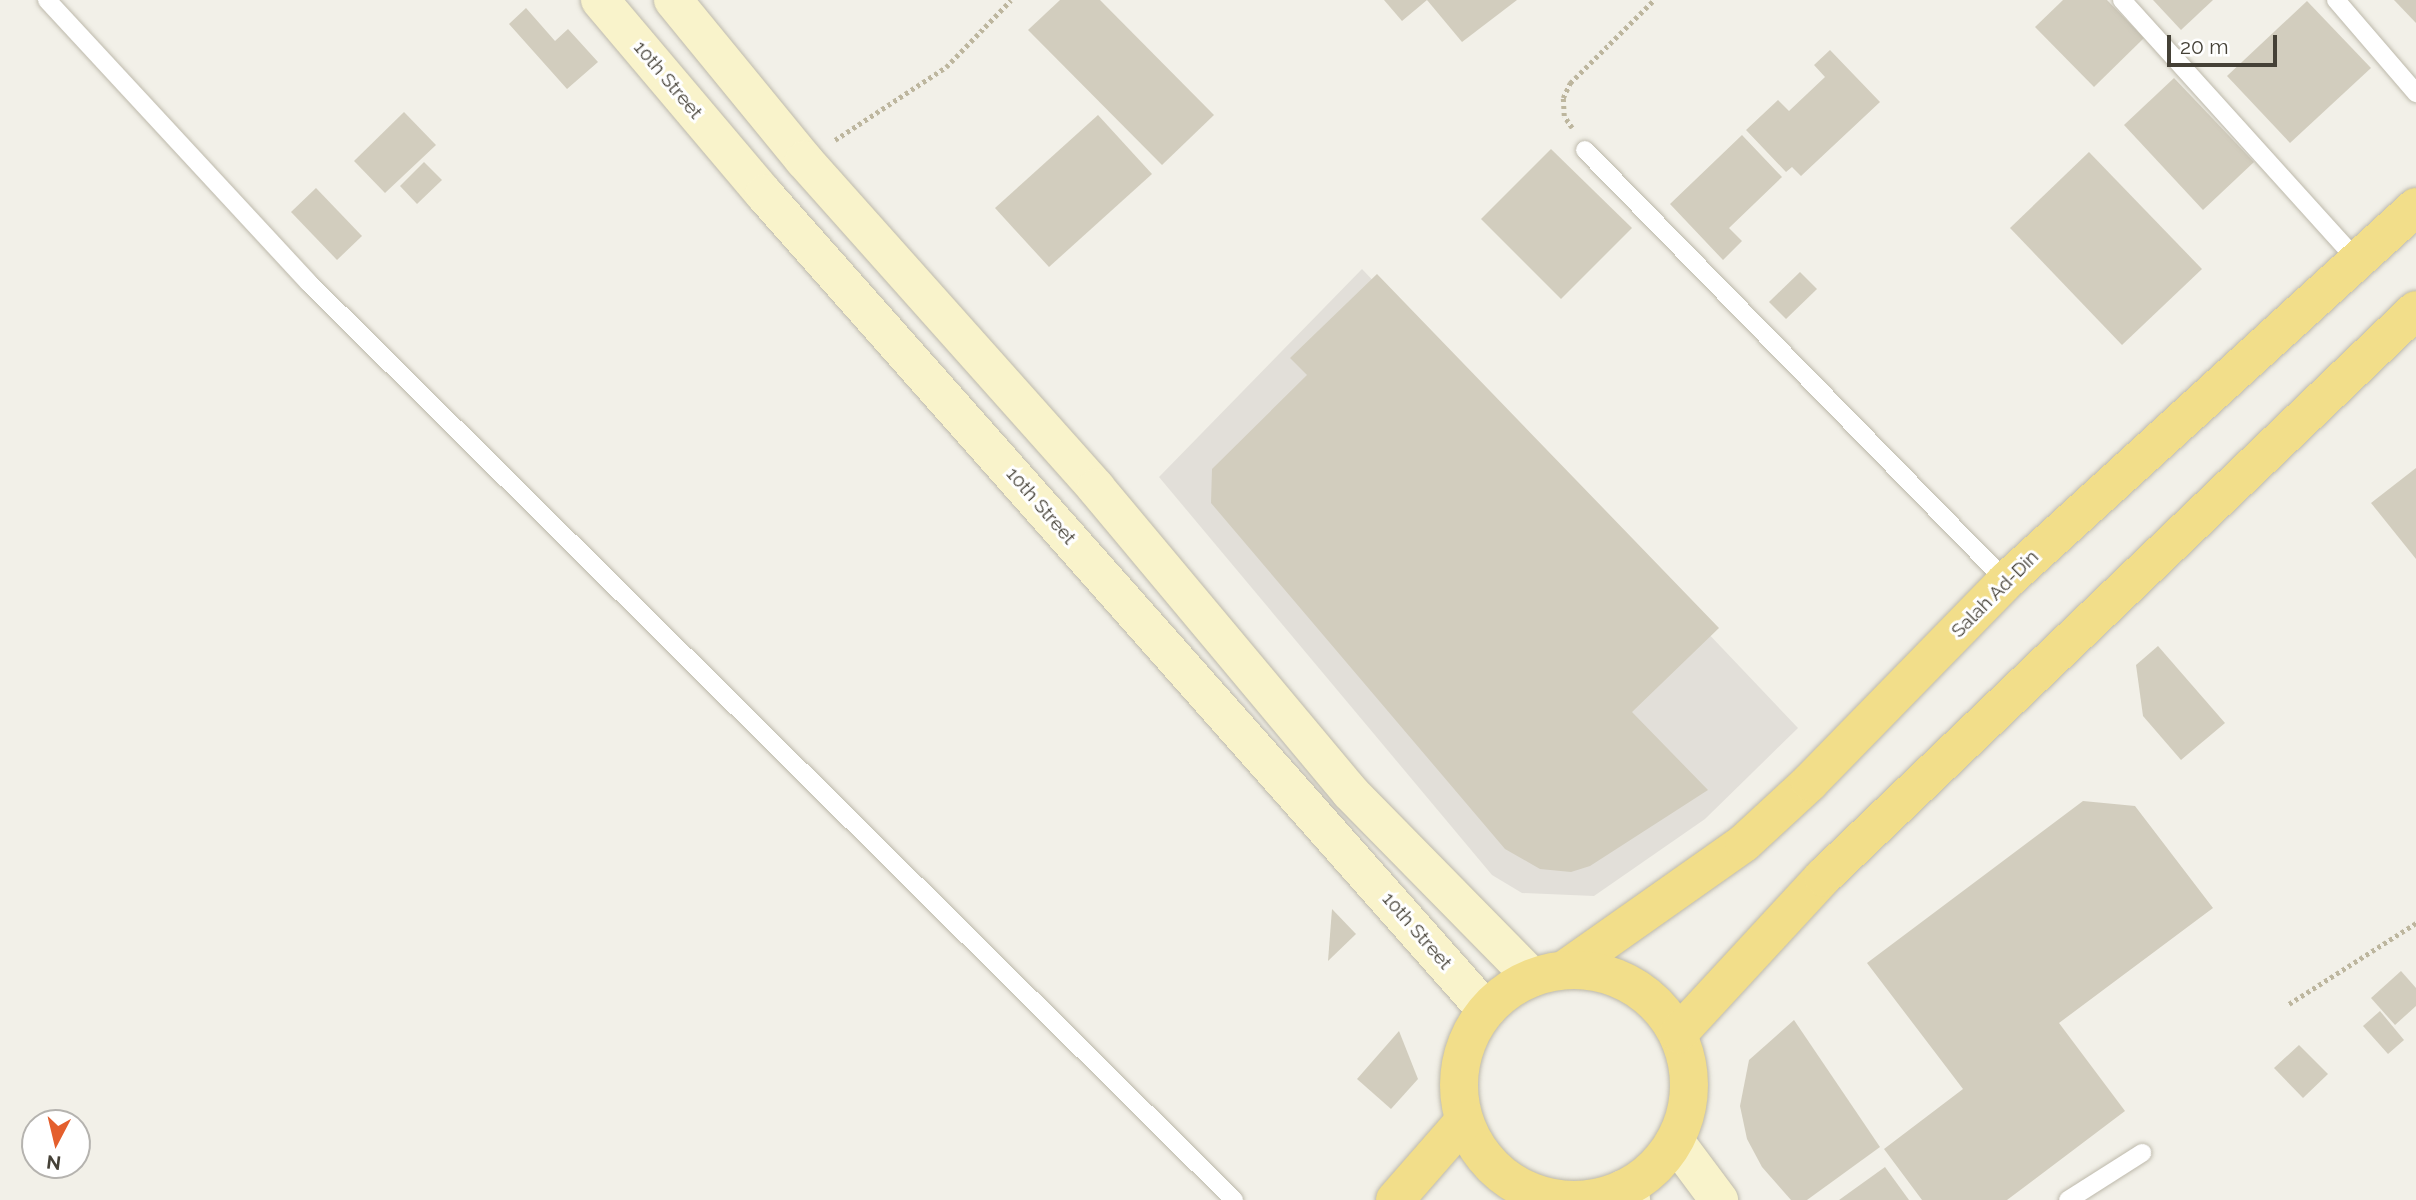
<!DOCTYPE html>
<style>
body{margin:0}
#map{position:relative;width:2416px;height:1200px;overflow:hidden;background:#f2f0e8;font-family:Raleway,sans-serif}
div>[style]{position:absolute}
.industrial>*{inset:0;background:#e2dfd9}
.building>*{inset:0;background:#d2cdbe}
.path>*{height:4.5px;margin-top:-2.25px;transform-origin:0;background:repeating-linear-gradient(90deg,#bdb69e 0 3.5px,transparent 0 7px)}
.roads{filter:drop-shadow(0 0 2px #bdb9ab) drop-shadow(0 0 2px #bdb9ab)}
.service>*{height:18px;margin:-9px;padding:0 9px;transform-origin:9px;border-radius:9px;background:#fff}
.secondary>*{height:38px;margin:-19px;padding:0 19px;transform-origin:19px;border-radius:19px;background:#f9f3cb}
.trunk>*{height:38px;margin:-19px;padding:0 19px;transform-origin:19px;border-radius:19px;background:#f2de8a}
.trunk>.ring{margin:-19px;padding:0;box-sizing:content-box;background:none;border:38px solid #f2de8a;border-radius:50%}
span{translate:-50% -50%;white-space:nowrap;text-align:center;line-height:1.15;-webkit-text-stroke:6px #fff;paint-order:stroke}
.street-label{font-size:19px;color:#454137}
.north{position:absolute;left:21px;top:1109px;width:70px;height:70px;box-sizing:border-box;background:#fff;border:2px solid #b5b3af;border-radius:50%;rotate:187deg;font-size:19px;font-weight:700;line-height:28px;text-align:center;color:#454137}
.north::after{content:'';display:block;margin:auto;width:24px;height:32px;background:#e45f2d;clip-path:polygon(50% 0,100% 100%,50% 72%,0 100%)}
.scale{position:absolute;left:2167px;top:35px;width:110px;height:32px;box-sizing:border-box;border:4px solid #454137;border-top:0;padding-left:9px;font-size:21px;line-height:24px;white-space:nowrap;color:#454137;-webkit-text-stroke:5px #fff;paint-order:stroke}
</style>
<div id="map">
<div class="industrial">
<i style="clip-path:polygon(1362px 269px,1798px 728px,1705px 819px,1594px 896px,1522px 893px,1492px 875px,1159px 477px)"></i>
</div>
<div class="building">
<i style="clip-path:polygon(1060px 0,1100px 0,1214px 115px,1162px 165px,1028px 30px)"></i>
<i style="clip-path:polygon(1384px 0,1427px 0,1402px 21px)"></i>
<i style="clip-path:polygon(1427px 0,1517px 0,1462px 42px)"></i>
<i style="clip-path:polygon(2063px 0,2107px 0,2144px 38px,2094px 87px,2035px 27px)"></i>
<i style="clip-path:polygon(2153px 0,2213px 0,2181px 30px)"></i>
<i style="clip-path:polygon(2394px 0,2416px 0,2416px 23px)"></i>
<i style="clip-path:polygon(2307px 1px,2371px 68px,2290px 143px,2227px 76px)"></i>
<i style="clip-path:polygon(526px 8px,555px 41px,568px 29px,598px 62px,567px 89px,509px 24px)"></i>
<i style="clip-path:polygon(1830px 50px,1880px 102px,1801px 176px,1792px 167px,1786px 172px,1746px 130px,1778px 100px,1789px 111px,1825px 77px,1814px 65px)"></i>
<i style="clip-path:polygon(2174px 78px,2254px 162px,2203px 210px,2124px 125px)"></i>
<i style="clip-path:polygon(404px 112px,436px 145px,385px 193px,354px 161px)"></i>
<i style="clip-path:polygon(1098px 115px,1152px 174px,1049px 267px,995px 208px)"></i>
<i style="clip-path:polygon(1742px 135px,1782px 177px,1729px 228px,1742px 241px,1723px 260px,1670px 204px)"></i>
<i style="clip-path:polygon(1551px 149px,1632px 228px,1561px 299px,1481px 219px)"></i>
<i style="clip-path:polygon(2089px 152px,2202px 269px,2122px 345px,2010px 228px)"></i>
<i style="clip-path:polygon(424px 162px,442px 180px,417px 204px,400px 186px)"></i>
<i style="clip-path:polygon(316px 188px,362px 236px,337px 260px,291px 212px)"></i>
<i style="clip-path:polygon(1800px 272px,1817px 289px,1786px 319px,1769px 302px)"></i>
<i style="clip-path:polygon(1377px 274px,1719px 628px,1632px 712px,1708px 790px,1590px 866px,1571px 872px,1540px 869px,1505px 849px,1211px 503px,1212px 469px,1307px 375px,1290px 358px)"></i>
<i style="clip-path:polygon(2416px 468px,2416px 559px,2371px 503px)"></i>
<i style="clip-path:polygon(2158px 646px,2225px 723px,2181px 760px,2143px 716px,2136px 665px)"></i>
<i style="clip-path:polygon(2083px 801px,2135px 806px,2213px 908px,2059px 1023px,2125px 1111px,2007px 1200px,1922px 1200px,1884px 1149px,1963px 1089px,1867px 963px)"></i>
<i style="clip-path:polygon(1332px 909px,1356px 934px,1328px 961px)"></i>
<i style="clip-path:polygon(2401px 971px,2416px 988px,2416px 1006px,2395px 1025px,2371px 998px)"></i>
<i style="clip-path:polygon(2380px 1011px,2404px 1040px,2388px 1054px,2363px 1026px)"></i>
<i style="clip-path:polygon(1794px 1020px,1880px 1147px,1807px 1200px,1791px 1200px,1762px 1167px,1747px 1139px,1740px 1106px,1749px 1060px)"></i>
<i style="clip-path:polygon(1399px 1031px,1418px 1079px,1391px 1109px,1357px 1079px)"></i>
<i style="clip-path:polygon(2299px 1045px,2328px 1074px,2303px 1098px,2274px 1068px)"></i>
<i style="clip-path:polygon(1885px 1167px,1909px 1200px,1839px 1200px)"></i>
</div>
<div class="path">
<i style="left:1572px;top:128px;width:14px;rotate:-124deg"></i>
<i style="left:1564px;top:116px;width:18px;rotate:-93deg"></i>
<i style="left:1563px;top:98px;width:17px;rotate:-65deg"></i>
<i style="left:1570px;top:83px;width:118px;rotate:-44.7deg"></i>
<i style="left:835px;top:140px;width:133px;rotate:-33.3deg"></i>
<i style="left:946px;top:67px;width:93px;rotate:-45.9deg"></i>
<i style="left:2289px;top:1004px;width:151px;rotate:-32.5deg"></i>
</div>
<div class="roads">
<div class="service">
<i style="left:47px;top:0;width:384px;rotate:47.2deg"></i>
<i style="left:308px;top:282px;width:1304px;rotate:44.75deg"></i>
<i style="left:2122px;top:0;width:349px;rotate:47.9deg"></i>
<i style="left:2336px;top:0;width:123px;rotate:49.3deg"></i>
<i style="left:1585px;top:150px;width:602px;rotate:45.67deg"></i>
<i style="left:2068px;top:1200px;width:88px;rotate:-32.4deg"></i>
</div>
<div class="secondary">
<i style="left:600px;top:0;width:254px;rotate:49.8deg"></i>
<i style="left:764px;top:194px;width:1090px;rotate:48.5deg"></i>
<i style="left:673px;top:0;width:207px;rotate:50.7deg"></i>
<i style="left:804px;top:160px;width:439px;rotate:48.3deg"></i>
<i style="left:1096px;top:488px;width:396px;rotate:50.1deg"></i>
<i style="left:1350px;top:792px;width:260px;rotate:45.5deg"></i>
<i style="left:1675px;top:1141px;width:74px;rotate:53.3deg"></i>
<i style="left:1623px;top:1189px;width:14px;rotate:54deg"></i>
</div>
<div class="trunk">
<i style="left:1564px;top:970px;width:220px;rotate:-35.2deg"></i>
<i style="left:1744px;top:843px;width:90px;rotate:-42.7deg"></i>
<i style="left:1810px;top:782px;width:281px;rotate:-45.7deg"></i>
<i style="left:2006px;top:581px;width:555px;rotate:-42.37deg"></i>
<i class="ring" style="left:1459px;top:970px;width:192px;height:192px"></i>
<i style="left:1678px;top:1034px;width:214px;rotate:-47.3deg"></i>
<i style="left:1823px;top:877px;width:820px;rotate:-43.72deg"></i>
<i style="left:1395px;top:1200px;width:105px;rotate:-48.9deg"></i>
</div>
</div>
<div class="street-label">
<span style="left:668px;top:80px;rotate:50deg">10th Street</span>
<span style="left:1041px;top:506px;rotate:49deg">10th Street</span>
<span style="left:1995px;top:594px;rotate:-45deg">Salah Ad-Din</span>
<span style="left:1417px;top:931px;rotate:49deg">10th Street</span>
</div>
<div class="north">N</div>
<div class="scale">20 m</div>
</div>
